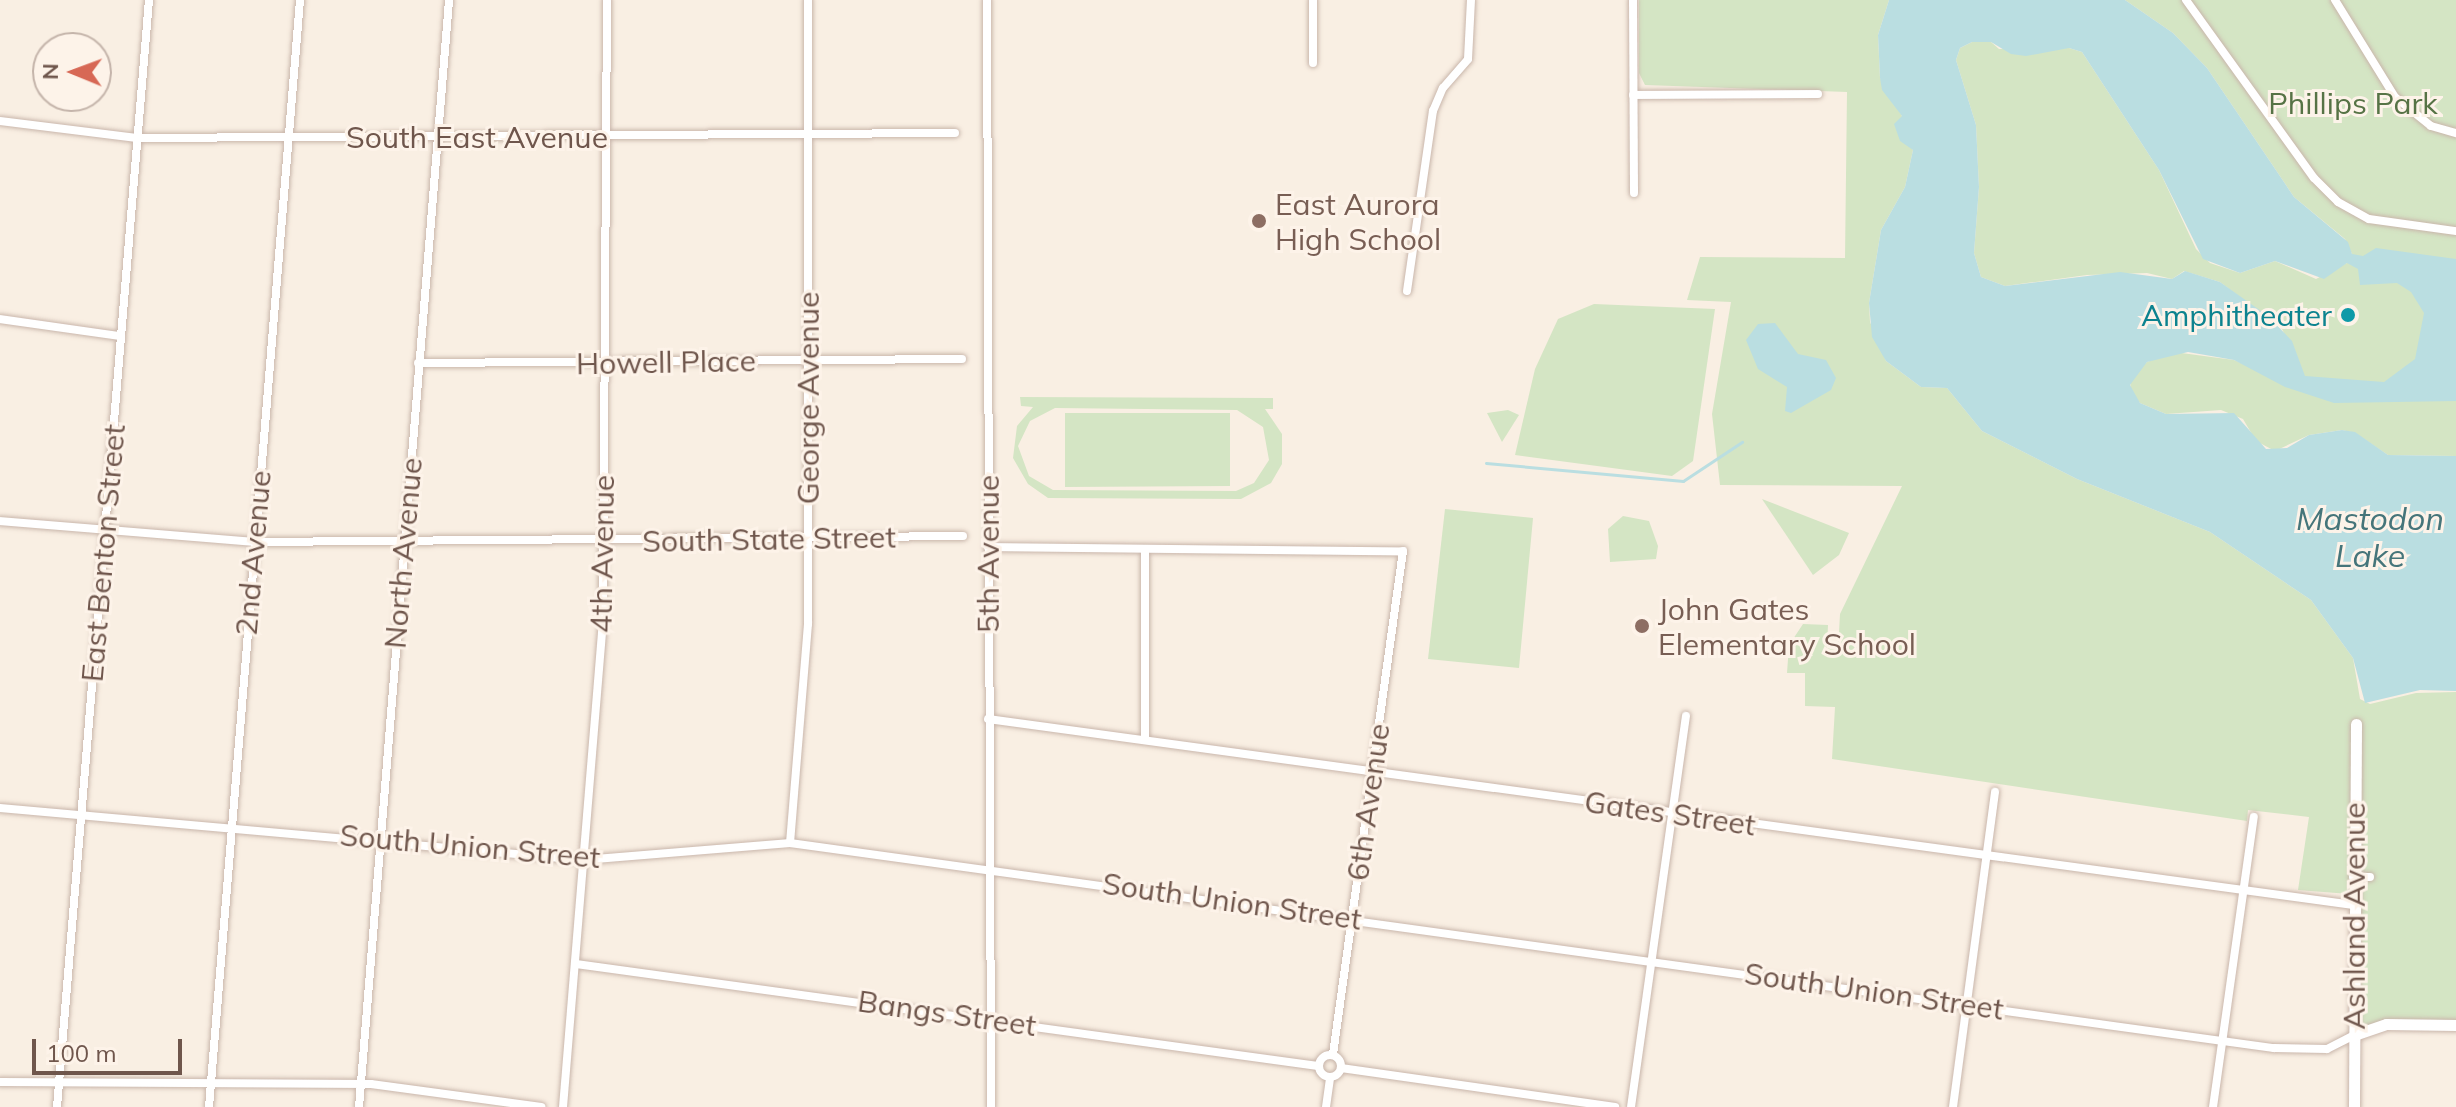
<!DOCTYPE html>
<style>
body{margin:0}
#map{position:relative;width:2456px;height:1107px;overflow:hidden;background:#f9efe3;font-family:Mulish,sans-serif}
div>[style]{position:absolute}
.green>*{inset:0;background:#d4e5c4}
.water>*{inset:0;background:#badee1}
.stream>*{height:3px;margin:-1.5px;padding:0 1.5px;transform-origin:1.5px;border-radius:1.5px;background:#badee1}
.roads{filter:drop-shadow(0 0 2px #c9b6ab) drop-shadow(0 0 2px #c9b6ab)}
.minor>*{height:8px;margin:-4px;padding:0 4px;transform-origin:4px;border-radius:4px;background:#fff}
.minor>.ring{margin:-4px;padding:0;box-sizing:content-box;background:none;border:8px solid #fff;border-radius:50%}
.tertiary>*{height:11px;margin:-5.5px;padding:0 5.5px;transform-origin:5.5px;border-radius:5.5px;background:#fff}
.dots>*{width:22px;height:22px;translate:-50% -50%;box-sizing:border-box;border:4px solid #fdf3e9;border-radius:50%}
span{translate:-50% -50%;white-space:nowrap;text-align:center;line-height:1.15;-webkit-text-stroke:6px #fdf3e9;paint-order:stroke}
.park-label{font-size:30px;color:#567345}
.street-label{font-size:30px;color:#6f564c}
.education-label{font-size:30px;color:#785e54}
.left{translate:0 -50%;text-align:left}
.culture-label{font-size:30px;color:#0d838f}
.right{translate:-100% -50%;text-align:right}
.water-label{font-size:32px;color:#45757a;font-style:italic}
.north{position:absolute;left:32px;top:32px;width:80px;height:80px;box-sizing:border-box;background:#fdf3e9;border:2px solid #c4b4aa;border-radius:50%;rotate:271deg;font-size:22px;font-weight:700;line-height:32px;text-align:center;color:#6f564c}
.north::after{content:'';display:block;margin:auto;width:28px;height:36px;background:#d76855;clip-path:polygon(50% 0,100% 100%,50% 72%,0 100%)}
.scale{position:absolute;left:32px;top:1039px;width:150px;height:36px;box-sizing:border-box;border:4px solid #6f564c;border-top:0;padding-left:10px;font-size:24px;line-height:28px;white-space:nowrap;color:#6f564c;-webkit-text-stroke:6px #fdf3e9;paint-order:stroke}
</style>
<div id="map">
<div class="green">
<i style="clip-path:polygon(1639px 0,1889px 0,1878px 35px,1880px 78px,1902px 116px,1900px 135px,1913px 150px,1905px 187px,1881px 230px,1869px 303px,1870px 322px,1886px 361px,1921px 387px,1947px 388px,1982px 431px,2077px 479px,2210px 532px,2311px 600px,2353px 658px,2360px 699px,2370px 704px,2416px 693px,2456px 692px,2456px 1025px,2386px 1024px,2354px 1035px,2349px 894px,2298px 890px,2309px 817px,2248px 810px,2247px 821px,1832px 759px,1835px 707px,1805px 706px,1805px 673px,1787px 673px,1789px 645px,1803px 624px,1828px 625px,1827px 648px,1838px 651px,1840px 614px,1902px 486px,1720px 485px,1712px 414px,1731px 302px,1687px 300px,1700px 257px,1845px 258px,1847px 92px,1645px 85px,1639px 73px)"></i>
<i style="clip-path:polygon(2125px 0,2456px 0,2456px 456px,2388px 455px,2355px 433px,2342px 430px,2309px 435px,2275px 451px,2256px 441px,2243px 419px,2221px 410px,2166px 414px,2140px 403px,2130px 392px,2131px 376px,2147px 362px,2174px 352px,2234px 360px,2300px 390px,2304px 376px,2282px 329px,2220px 282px,2184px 271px,2172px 279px,2147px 273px,2087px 275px,2005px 286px,1981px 277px,1974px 253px,1979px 187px,1976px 125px,1956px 60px,1960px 48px,1972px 42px,1991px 42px,1999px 49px,2069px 48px,2082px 52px,2159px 170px,2196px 249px,2210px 263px,2240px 273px,2275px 261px,2316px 279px,2347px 263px,2352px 254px,2345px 239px,2294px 197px,2207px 68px,2173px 33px)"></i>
<i style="clip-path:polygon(1594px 304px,1715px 309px,1693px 461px,1672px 476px,1515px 455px,1535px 369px,1558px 319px)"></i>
<i style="clip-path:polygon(evenodd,1020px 397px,1273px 398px,1273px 409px,1265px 409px,1282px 434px,1282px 464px,1271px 483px,1241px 499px,1048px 498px,1028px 484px,1013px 458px,1017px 426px,1033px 407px,1021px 406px,1020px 397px,1055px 408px,1237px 410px,1263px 427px,1269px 460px,1254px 483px,1236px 491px,1053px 490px,1029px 476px,1018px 446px,1030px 421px,1055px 408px)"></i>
<i style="clip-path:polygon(1508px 410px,1519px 415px,1502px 442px,1487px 413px)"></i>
<i style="clip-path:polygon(1065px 413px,1230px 413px,1230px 486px,1065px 487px)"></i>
<i style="clip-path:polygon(1762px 499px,1849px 533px,1839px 555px,1813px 575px)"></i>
<i style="clip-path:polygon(1445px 509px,1533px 518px,1519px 668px,1428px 659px)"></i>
<i style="clip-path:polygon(1623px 516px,1649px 521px,1658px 546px,1656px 559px,1610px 562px,1608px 529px)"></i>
</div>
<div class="water">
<i style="clip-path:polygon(evenodd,1889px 0,2125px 0,2173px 33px,2207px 68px,2294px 197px,2348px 242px,2352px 254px,2363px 256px,2376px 248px,2456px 259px,2456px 401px,2334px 403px,2285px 387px,2234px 360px,2188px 352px,2147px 362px,2130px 385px,2140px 403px,2166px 414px,2234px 413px,2266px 449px,2287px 448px,2309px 435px,2342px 430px,2355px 432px,2388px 455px,2456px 456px,2456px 691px,2420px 690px,2365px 703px,2353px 658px,2311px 600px,2210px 532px,2077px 479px,1982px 431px,1947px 388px,1921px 387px,1886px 361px,1872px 337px,1869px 303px,1881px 230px,1905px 187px,1913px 150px,1900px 141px,1894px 124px,1902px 116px,1882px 90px,1880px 78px,1878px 35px,1889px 0,1972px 42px,1991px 42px,2011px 54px,2026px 56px,2069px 48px,2082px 52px,2159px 170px,2203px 259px,2240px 273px,2275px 261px,2324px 279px,2347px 263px,2358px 269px,2360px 285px,2397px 283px,2411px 292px,2424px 313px,2415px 359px,2384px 382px,2305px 376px,2292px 341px,2268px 316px,2220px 282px,2185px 271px,2172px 279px,2120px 272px,2005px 286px,1981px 277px,1974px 253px,1979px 187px,1976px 125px,1956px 60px,1960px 48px,1972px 42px)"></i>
<i style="clip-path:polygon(1775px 323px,1798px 354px,1826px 360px,1836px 378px,1831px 390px,1791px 413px,1785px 411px,1787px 387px,1758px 369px,1746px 340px,1758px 324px)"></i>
</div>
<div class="stream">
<i style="left:1486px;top:463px;width:198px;rotate:5.2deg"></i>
<i style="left:1683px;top:481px;width:71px;rotate:-33.5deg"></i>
</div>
<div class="roads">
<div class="minor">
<i style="left:987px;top:0;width:1107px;rotate:89.79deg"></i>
<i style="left:1313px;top:0;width:63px;rotate:90deg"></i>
<i style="left:1633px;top:0;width:193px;rotate:89.7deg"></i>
<i style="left:2186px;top:0;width:219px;rotate:54.3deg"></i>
<i style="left:2314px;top:178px;width:34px;rotate:45deg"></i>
<i style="left:2338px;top:202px;width:35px;rotate:29deg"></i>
<i style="left:2369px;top:219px;width:88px;rotate:7.9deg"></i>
<i style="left:2335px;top:0;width:114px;rotate:58.3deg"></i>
<i style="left:2395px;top:97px;width:46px;rotate:38.9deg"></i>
<i style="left:2431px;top:126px;width:26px;rotate:16deg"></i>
<i style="left:1633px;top:95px;width:185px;rotate:-0.3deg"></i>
<i style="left:0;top:121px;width:138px;rotate:7.1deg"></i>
<i style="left:137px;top:138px;width:818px;rotate:-0.35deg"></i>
<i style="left:1407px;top:291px;width:182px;rotate:-81.8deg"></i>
<i style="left:1433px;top:111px;width:25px;rotate:-67deg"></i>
<i style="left:1443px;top:88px;width:38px;rotate:-49deg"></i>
<i style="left:1468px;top:59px;width:59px;rotate:-87.1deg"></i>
<i style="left:0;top:319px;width:121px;rotate:8.1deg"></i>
<i style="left:418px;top:363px;width:544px;rotate:-0.42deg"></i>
<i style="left:0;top:521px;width:255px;rotate:4.7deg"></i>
<i style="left:254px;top:542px;width:709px;rotate:-0.48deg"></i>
<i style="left:988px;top:547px;width:415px;rotate:0.6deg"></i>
<i style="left:1403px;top:551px;width:508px;rotate:97.92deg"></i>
<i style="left:1145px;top:549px;width:191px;rotate:90deg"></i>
<i style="left:988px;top:719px;width:1378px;rotate:7.76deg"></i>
<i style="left:0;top:808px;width:585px;rotate:5.1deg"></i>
<i style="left:583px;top:860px;width:208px;rotate:-4.7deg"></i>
<i style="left:790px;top:843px;width:1498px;rotate:7.87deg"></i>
<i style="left:2274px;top:1048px;width:53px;rotate:1.1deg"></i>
<i style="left:2327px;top:1049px;width:30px;rotate:-27deg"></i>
<i style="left:790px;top:843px;width:220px;rotate:-85.3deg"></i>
<i style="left:808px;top:624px;width:624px;rotate:-90deg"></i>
<i style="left:2353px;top:877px;width:17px"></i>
<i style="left:576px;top:964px;width:749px;rotate:7.83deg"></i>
<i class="ring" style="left:1319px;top:1055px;width:14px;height:14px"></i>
<i style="left:1341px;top:1068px;width:277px;rotate:8.1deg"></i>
<i style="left:0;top:1082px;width:371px;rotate:0.3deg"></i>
<i style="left:371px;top:1084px;width:172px;rotate:7.7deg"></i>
<i style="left:57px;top:1107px;width:1111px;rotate:-85.25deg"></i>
<i style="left:209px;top:1107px;width:1111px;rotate:-85.3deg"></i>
<i style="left:359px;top:1107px;width:1111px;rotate:-85.35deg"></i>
<i style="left:563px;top:1107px;width:492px;rotate:-85.3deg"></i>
<i style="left:603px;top:617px;width:617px;rotate:-89.63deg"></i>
<i style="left:1326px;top:1107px;width:30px;rotate:-82deg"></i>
<i style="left:1631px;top:1107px;width:395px;rotate:-82deg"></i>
<i style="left:1953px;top:1107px;width:318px;rotate:-82.4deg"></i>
<i style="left:2213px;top:1107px;width:293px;rotate:-82deg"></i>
</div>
<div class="tertiary">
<i style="left:2354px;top:1035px;width:34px;rotate:-19deg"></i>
<i style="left:2386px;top:1024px;width:70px;rotate:0.8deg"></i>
<i style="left:2354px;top:1107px;width:383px;rotate:-89.7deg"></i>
</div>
</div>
<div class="dots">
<i style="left:1259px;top:221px;background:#8d6e63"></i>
<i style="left:2348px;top:315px;background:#0f9aa8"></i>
<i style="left:1642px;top:626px;background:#8d6e63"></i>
</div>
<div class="park-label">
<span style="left:2353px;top:103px">Phillips Park</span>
</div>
<div class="street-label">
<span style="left:477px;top:137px">South East Avenue</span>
<span style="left:666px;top:362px;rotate:-1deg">Howell Place</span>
<span style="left:808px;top:398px;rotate:-90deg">George Avenue</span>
<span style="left:769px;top:539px;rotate:-1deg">South State Street</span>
<span style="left:103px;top:553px;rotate:-85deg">East Benton Street</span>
<span style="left:253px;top:553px;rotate:-85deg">2nd Avenue</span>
<span style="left:403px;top:553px;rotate:-85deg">North Avenue</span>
<span style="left:602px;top:554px;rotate:-89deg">4th Avenue</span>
<span style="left:988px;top:554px;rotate:-90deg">5th Avenue</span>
<span style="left:1368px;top:802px;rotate:-82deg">6th Avenue</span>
<span style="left:1670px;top:813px;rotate:8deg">Gates Street</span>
<span style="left:470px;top:846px;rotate:5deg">South Union Street</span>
<span style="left:1232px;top:901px;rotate:8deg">South Union Street</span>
<span style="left:2354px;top:916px;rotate:-90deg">Ashland Avenue</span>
<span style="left:1874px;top:991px;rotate:8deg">South Union Street</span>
<span style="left:947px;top:1013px;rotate:8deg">Bangs Street</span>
</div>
<div class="education-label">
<span class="left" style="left:1275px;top:221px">East Aurora<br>High School</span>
<span class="left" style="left:1658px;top:626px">John Gates<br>Elementary School</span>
</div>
<div class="culture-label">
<span class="right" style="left:2332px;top:315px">Amphitheater</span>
</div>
<div class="water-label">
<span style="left:2370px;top:537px">Mastodon<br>Lake</span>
</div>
<div class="north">N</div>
<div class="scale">100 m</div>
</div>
